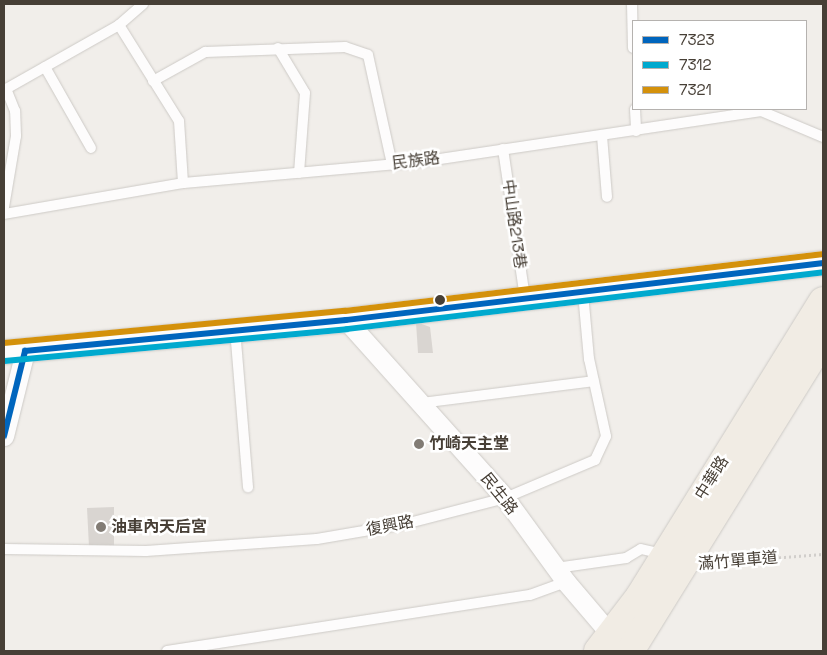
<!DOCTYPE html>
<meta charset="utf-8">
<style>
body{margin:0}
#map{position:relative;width:827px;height:655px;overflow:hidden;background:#f1eeea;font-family:"Space Grotesk","Noto Sans TC",sans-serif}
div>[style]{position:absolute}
.building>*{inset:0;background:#d9d5d1}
.path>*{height:3px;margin-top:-1.5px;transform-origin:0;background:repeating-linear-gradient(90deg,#d1cecb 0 2.5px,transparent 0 5px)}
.roads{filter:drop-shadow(0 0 1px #cdcac6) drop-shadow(0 0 1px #cdcac6)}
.service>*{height:10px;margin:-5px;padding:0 5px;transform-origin:5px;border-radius:5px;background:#fdfcfc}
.minor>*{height:19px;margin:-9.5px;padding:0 9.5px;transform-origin:9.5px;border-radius:9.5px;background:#fdfcfc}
.tertiary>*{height:24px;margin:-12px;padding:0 12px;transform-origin:12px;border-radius:12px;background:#fdfcfc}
.primary>*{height:28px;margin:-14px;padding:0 14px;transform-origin:14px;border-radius:14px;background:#f1ece4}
.bus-1>*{height:6px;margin:-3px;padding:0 3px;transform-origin:3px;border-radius:3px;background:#0065bd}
.bus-2>*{height:6px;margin:-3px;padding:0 3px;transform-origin:3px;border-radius:3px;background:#00a9ce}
.bus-3>*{height:6px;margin:-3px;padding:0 3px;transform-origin:3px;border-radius:3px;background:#d4910b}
.dots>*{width:14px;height:14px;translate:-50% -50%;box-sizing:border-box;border:2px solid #fff;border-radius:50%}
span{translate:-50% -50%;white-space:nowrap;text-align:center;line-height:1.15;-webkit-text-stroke:5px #fff;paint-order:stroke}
.street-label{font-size:16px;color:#473f36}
.poi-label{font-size:16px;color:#473f36;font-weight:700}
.left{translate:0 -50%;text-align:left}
.frame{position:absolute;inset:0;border:5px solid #473f36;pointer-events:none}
.legend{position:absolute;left:632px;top:20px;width:175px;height:90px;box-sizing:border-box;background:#fff;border:1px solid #b5b2af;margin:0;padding:6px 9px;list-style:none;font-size:15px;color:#473f36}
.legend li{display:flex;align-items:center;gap:10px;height:25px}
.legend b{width:25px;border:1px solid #b5b2af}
</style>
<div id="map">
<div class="building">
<i style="clip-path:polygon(416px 322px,430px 327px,433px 353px,418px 353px)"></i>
<i style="clip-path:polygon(114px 507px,114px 546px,89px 547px,87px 508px)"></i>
</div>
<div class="path">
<i style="left:709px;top:563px;width:114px;rotate:-4.5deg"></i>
</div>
<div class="roads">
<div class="service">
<i style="left:632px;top:4px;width:44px;rotate:88.7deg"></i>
<i style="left:119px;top:25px;width:113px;rotate:58deg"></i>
<i style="left:179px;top:121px;width:62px;rotate:86.3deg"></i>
<i style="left:278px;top:48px;width:52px;rotate:59deg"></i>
<i style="left:305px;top:93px;width:80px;rotate:94.3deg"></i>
<i style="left:45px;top:67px;width:93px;rotate:60.4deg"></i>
<i style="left:153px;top:81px;width:60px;rotate:-29.1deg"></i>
<i style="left:205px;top:52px;width:140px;rotate:-2deg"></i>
<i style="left:345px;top:47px;width:24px;rotate:19deg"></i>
<i style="left:368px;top:55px;width:112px;rotate:77.6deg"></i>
<i style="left:635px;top:109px;width:22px;rotate:87deg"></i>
<i style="left:602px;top:136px;width:61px;rotate:85.3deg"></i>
<i style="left:503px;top:149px;width:151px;rotate:81.6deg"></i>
<i style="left:4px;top:207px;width:72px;rotate:-80.4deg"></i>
<i style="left:16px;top:136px;width:25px;rotate:-92deg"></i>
<i style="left:15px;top:111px;width:24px;rotate:-112deg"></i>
<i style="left:6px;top:89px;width:130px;rotate:-29.5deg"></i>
<i style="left:119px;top:25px;width:32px;rotate:-41deg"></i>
<i style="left:4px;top:214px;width:182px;rotate:-9.8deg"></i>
<i style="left:183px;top:183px;width:238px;rotate:-5.1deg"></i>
<i style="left:420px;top:162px;width:345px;rotate:-8.5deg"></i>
<i style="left:761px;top:111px;width:67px;rotate:22.8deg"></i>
<i style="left:235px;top:329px;width:159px;rotate:85.3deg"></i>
<i style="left:421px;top:403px;width:174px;rotate:-7.2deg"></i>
<i style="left:4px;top:549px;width:142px;rotate:0.8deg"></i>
<i style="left:146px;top:551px;width:171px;rotate:-4deg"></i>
<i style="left:317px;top:539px;width:89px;rotate:-9.7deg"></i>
<i style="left:405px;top:524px;width:103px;rotate:-14.6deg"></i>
<i style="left:505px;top:498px;width:98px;rotate:-22.9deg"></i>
<i style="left:595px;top:460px;width:26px;rotate:-65deg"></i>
<i style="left:606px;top:436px;width:79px;rotate:-102.4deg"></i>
<i style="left:589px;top:359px;width:66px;rotate:-95.2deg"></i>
<i style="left:556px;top:568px;width:71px;rotate:-8.1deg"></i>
<i style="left:626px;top:558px;width:17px;rotate:-31deg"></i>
<i style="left:641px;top:549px;width:23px;rotate:13deg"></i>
<i style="left:167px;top:651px;width:367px;rotate:-8.8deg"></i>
<i style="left:530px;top:595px;width:38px;rotate:-20deg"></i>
</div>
<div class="minor">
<i style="left:346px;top:320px;width:239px;rotate:48.2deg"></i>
<i style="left:505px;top:498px;width:104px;rotate:54deg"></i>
<i style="left:566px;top:582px;width:79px;rotate:49.6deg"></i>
<i style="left:4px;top:436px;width:88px;rotate:-76.1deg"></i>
</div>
<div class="tertiary">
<i style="left:4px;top:352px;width:343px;rotate:-5.3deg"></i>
<i style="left:346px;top:320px;width:480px;rotate:-6.8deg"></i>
</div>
<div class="primary">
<i style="left:598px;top:651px;width:69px;rotate:-52.6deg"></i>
<i style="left:640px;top:596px;width:347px;rotate:-58.2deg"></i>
<i style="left:630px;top:651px;width:366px;rotate:-58.2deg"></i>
</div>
</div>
<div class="bus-1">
<i style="left:25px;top:351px;width:322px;rotate:-5.5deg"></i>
<i style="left:346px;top:320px;width:480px;rotate:-6.8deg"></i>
<i style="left:4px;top:436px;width:88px;rotate:-76.1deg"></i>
</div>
<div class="bus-2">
<i style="left:5px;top:361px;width:343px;rotate:-5.3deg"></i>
<i style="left:347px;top:329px;width:479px;rotate:-6.8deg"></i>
</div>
<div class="bus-3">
<i style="left:4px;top:343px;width:342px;rotate:-5.4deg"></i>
<i style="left:345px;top:311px;width:480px;rotate:-6.8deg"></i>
</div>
<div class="dots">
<i style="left:440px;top:300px;background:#473f36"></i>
<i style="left:419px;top:444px;background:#827c75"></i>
<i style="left:101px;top:527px;background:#827c75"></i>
</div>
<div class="street-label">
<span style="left:416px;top:161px;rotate:-7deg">民族路</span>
<span style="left:514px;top:224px;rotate:82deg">中山路213巷</span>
<span style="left:712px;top:478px;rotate:-58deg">中華路</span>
<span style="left:499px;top:494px;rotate:51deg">民生路</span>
<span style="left:390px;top:526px;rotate:-11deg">復興路</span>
<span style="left:738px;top:561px;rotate:-5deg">滿竹單車道</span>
</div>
<div class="poi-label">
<span class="left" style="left:429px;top:444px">竹崎天主堂</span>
<span class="left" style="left:111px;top:527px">油車內天后宮</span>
</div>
<div class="frame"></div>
<ul class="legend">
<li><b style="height:6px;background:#0065bd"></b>7323</li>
<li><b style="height:6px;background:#00a9ce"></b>7312</li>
<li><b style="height:6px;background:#d4910b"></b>7321</li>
</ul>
</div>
